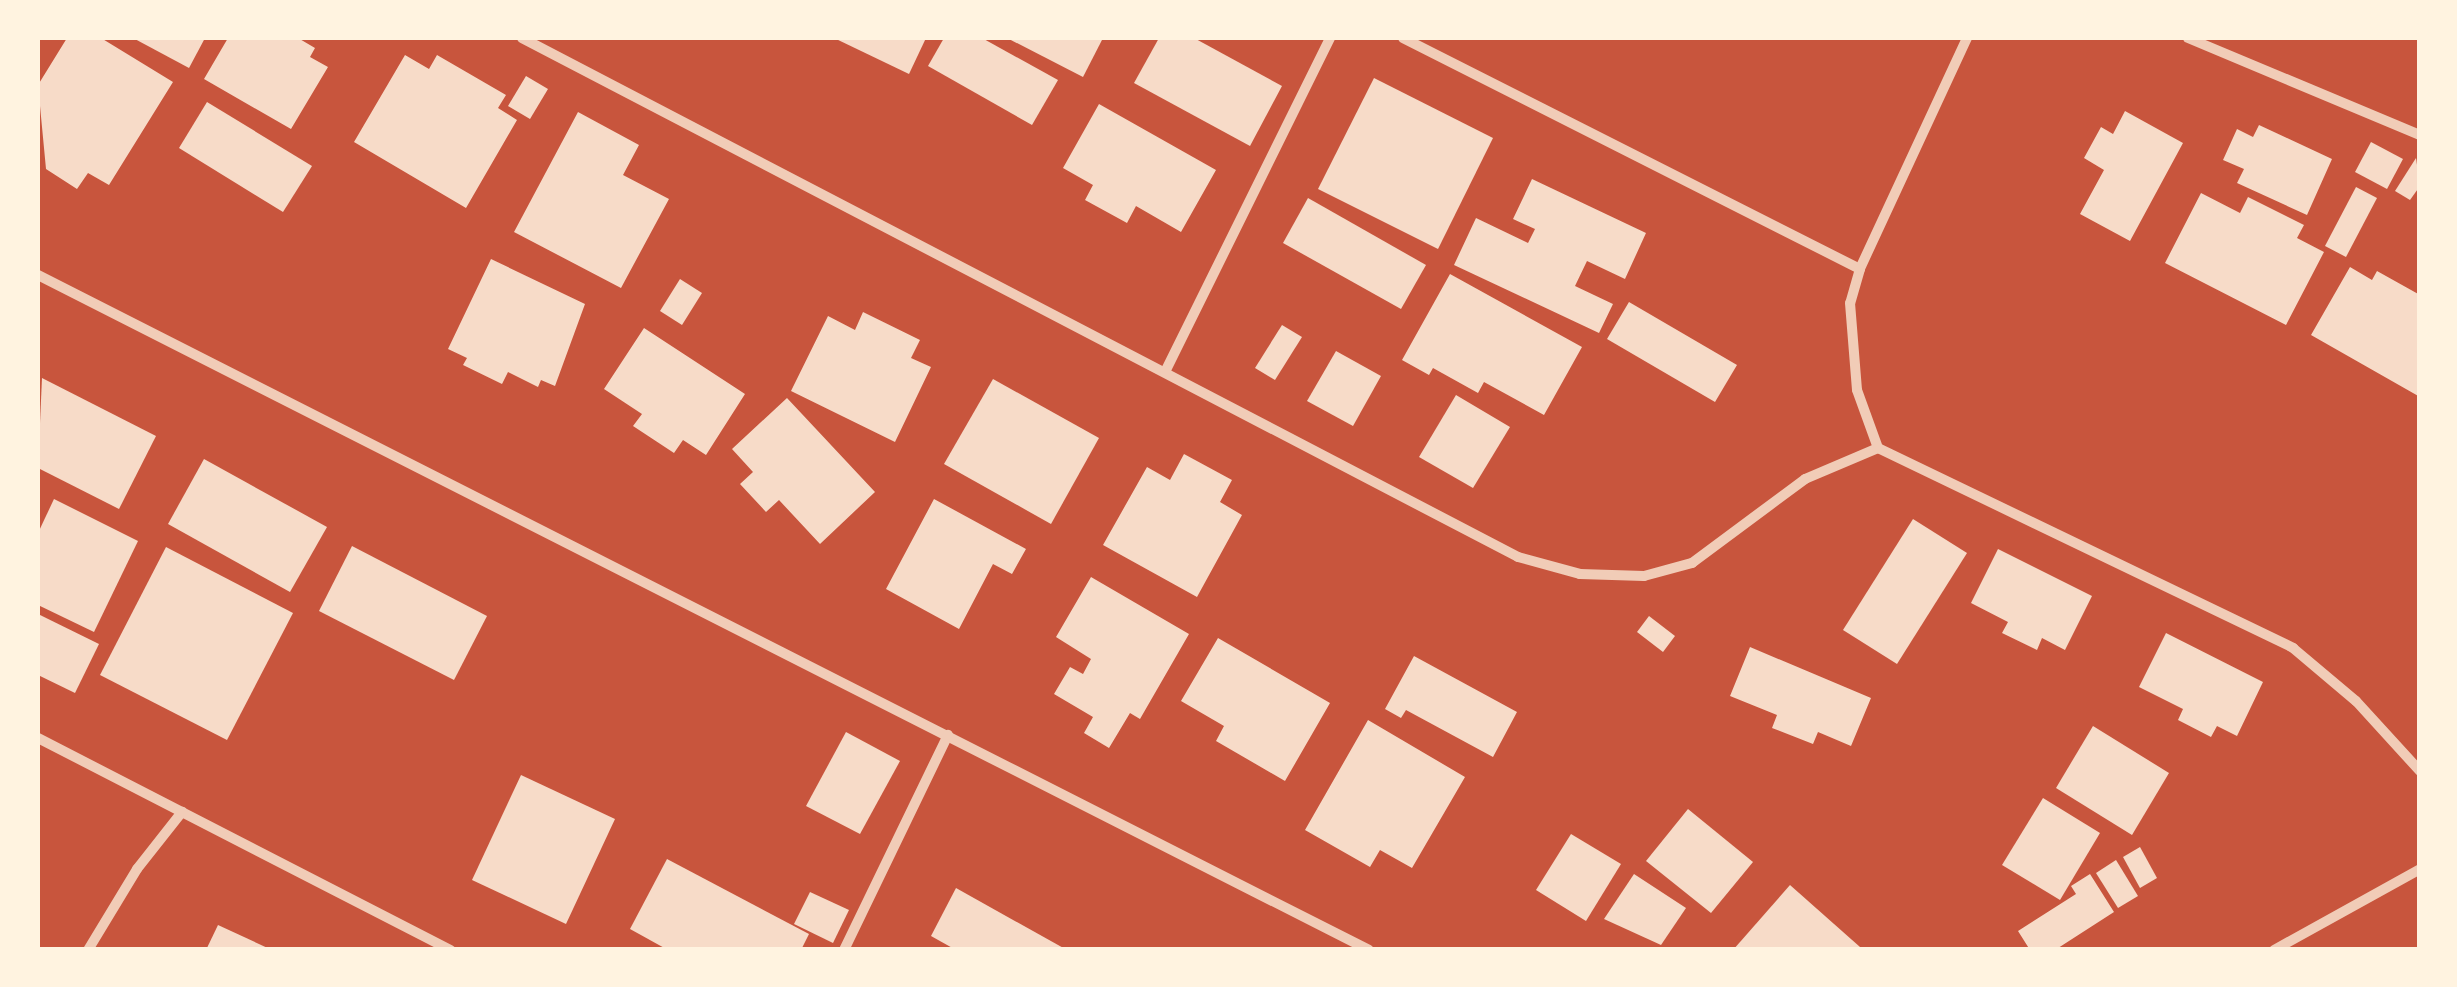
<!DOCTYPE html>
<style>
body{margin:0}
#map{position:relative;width:2457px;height:987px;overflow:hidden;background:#c8553d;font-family:"Titillium Web",sans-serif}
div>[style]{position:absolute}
.building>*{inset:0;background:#f7dbc8}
.minor>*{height:10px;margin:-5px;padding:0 5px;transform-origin:5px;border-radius:5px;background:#f1ccb7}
span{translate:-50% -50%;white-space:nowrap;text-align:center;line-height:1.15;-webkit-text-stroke:8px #fff3e0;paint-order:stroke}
.frame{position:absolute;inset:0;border:40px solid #fff3e0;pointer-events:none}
</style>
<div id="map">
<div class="building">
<i style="clip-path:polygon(67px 38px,101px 38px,173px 82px,109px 185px,88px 173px,77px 189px,46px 169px,38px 85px)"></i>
<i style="clip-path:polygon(133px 38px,205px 38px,189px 68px)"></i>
<i style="clip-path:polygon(228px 38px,298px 38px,315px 48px,310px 57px,328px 67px,291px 129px,204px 79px)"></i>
<i style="clip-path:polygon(834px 38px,926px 38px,909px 74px)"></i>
<i style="clip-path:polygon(944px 38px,982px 38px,1058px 80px,1032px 125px,928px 66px)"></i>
<i style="clip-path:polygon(1007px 38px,1103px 38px,1083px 77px)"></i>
<i style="clip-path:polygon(1159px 38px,1194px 38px,1282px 86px,1250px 146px,1134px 83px)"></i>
<i style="clip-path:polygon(405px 55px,429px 69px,437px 55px,506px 95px,498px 108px,517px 120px,466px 208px,354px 142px)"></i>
<i style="clip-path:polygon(526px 76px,548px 89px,530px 119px,508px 106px)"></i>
<i style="clip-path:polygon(1374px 78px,1493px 138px,1438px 249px,1318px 189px)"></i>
<i style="clip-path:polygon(207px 102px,312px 166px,283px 212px,179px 148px)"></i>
<i style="clip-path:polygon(1099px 104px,1216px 170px,1181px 232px,1136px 206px,1127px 223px,1085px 200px,1093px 185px,1063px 168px)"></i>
<i style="clip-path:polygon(2125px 111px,2183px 143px,2130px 241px,2080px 214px,2104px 170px,2084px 158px,2101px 127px,2113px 134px)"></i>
<i style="clip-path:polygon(578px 112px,639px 145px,623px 175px,669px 199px,621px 288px,514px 232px)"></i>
<i style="clip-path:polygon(2259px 125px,2332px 159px,2307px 215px,2237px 183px,2244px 169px,2223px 160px,2237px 129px,2253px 137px)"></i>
<i style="clip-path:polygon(2371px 142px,2403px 159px,2387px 189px,2355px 172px)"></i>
<i style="clip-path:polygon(2416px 158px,2420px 186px,2410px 200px,2395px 191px)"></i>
<i style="clip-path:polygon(1532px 179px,1646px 233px,1625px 279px,1587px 261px,1575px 286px,1613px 304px,1599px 333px,1454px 265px,1476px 218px,1528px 243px,1535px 229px,1513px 219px)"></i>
<i style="clip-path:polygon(2356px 187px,2377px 198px,2346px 257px,2325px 246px)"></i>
<i style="clip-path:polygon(2201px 193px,2240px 213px,2248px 197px,2304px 225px,2297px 238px,2324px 252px,2286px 325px,2165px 263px)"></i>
<i style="clip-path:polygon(1308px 198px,1426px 265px,1401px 309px,1283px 243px)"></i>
<i style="clip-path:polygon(491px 259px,585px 304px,555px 386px,541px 380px,538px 387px,508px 372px,502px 384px,463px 365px,467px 358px,448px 349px)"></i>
<i style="clip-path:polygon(2350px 267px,2372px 280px,2377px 271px,2420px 295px,2420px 397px,2311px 335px)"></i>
<i style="clip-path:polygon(1450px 274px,1582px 347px,1544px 415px,1484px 382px,1478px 393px,1433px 368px,1429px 375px,1402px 360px)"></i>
<i style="clip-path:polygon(680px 279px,702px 293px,682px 325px,660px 311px)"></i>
<i style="clip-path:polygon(1629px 302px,1737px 365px,1715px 402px,1607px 339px)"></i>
<i style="clip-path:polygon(863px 312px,920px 340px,911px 358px,931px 367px,895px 442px,791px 391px,828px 316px,855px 330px)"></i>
<i style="clip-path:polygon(1282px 325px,1302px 337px,1275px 380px,1255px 368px)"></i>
<i style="clip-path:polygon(644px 328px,745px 394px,706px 455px,683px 440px,674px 453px,633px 426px,642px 414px,604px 389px)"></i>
<i style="clip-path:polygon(1336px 351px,1381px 376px,1353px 426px,1307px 401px)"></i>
<i style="clip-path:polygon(42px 378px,156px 436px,119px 509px,38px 468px)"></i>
<i style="clip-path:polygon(993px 379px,1099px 438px,1051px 524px,944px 464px)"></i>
<i style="clip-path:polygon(1456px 395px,1510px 427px,1473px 488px,1419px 457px)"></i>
<i style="clip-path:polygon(787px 398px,875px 492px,820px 544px,779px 500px,766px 512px,740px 484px,753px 472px,732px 449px)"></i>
<i style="clip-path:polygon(1184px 454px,1232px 480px,1220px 502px,1242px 515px,1197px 597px,1103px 545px,1147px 467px,1170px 480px)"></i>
<i style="clip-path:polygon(204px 459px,327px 527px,290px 592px,168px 524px)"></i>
<i style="clip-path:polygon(54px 499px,138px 541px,94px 632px,38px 605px,38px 533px)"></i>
<i style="clip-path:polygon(934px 499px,1026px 549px,1012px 574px,993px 564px,959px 629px,886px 589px)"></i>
<i style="clip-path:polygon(1913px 519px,1967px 553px,1897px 664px,1843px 630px)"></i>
<i style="clip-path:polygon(352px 546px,487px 616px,454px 680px,319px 611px)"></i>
<i style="clip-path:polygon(166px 547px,293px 613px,227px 740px,100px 675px)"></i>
<i style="clip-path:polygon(1998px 549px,2092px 596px,2065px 650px,2042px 638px,2037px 650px,2002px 633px,2008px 622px,1971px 603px)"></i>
<i style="clip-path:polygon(1091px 577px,1189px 634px,1140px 719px,1130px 713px,1109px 748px,1084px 733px,1093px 717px,1054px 694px,1070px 667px,1083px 674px,1091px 659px,1056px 637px)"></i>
<i style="clip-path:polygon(38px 614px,99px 644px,75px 693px,38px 675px)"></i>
<i style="clip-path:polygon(1649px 616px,1675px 636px,1663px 652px,1637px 632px)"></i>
<i style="clip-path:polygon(2166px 633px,2263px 682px,2237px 736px,2217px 726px,2211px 737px,2178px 720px,2183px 709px,2139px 687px)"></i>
<i style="clip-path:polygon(1218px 638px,1330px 703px,1285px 781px,1216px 741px,1224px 726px,1181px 701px)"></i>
<i style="clip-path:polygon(1750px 647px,1871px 698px,1851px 746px,1818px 732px,1813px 744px,1772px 728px,1777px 715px,1730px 696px)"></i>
<i style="clip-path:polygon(1414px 656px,1517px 712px,1493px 757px,1406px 710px,1401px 718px,1385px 709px)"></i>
<i style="clip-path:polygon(1368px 720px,1465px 777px,1412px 868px,1380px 850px,1370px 867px,1305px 830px)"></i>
<i style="clip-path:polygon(2093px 726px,2169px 773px,2132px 835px,2056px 788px)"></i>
<i style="clip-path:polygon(846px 732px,900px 761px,860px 834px,806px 806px)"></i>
<i style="clip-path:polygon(521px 775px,615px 819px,566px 924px,472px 880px)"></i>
<i style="clip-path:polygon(2043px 798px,2100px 833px,2060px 900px,2002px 865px)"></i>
<i style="clip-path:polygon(1688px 809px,1753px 862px,1711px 913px,1646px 861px)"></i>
<i style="clip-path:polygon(1571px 834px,1621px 864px,1586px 921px,1536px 890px)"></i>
<i style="clip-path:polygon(2140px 847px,2157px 878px,2140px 888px,2123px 857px)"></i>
<i style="clip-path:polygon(667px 859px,809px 934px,801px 950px,668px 950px,630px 929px)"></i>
<i style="clip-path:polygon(2116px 860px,2138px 896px,2118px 908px,2096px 873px)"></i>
<i style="clip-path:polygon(1634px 874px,1686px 908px,1661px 945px,1604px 919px)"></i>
<i style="clip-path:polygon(2090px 874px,2114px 912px,2055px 950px,2030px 950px,2018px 931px,2076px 894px,2071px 886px)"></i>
<i style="clip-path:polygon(1790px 885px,1860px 947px,1858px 950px,1733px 950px)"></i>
<i style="clip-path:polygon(956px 888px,1067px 950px,956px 950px,931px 936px)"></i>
<i style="clip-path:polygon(810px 892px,849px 910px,833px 943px,794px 924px)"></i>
<i style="clip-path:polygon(218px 925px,272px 950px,206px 950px)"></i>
</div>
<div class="minor">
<i style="left:522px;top:38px;width:1123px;rotate:27.52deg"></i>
<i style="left:1518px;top:557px;width:64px;rotate:15.3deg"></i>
<i style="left:1580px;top:574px;width:64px;rotate:1.8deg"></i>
<i style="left:1644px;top:576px;width:50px;rotate:-15.2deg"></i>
<i style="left:1692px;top:563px;width:141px;rotate:-36.6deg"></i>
<i style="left:1805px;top:479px;width:79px;rotate:-23deg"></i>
<i style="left:1403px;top:38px;width:512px;rotate:26.82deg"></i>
<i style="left:1967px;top:38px;width:255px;rotate:114.9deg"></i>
<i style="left:1860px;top:269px;width:35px;rotate:106deg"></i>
<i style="left:1850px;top:303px;width:87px;rotate:85.4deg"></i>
<i style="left:1857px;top:390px;width:62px;rotate:70.1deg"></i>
<i style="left:1878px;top:448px;width:461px;rotate:25.7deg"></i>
<i style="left:2293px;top:648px;width:82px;rotate:40.1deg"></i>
<i style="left:2356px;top:701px;width:95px;rotate:47.6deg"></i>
<i style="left:2188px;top:38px;width:251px;rotate:22.7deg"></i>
<i style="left:38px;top:275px;width:1492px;rotate:26.89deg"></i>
<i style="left:1165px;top:372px;width:373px;rotate:-63.7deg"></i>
<i style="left:38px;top:738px;width:464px;rotate:27.2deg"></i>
<i style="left:88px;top:950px;width:95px;rotate:-58.8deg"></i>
<i style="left:137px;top:869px;width:73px;rotate:-51.7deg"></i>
<i style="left:844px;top:950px;width:239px;rotate:-64.2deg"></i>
<i style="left:2274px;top:950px;width:167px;rotate:-29deg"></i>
</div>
<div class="frame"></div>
</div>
